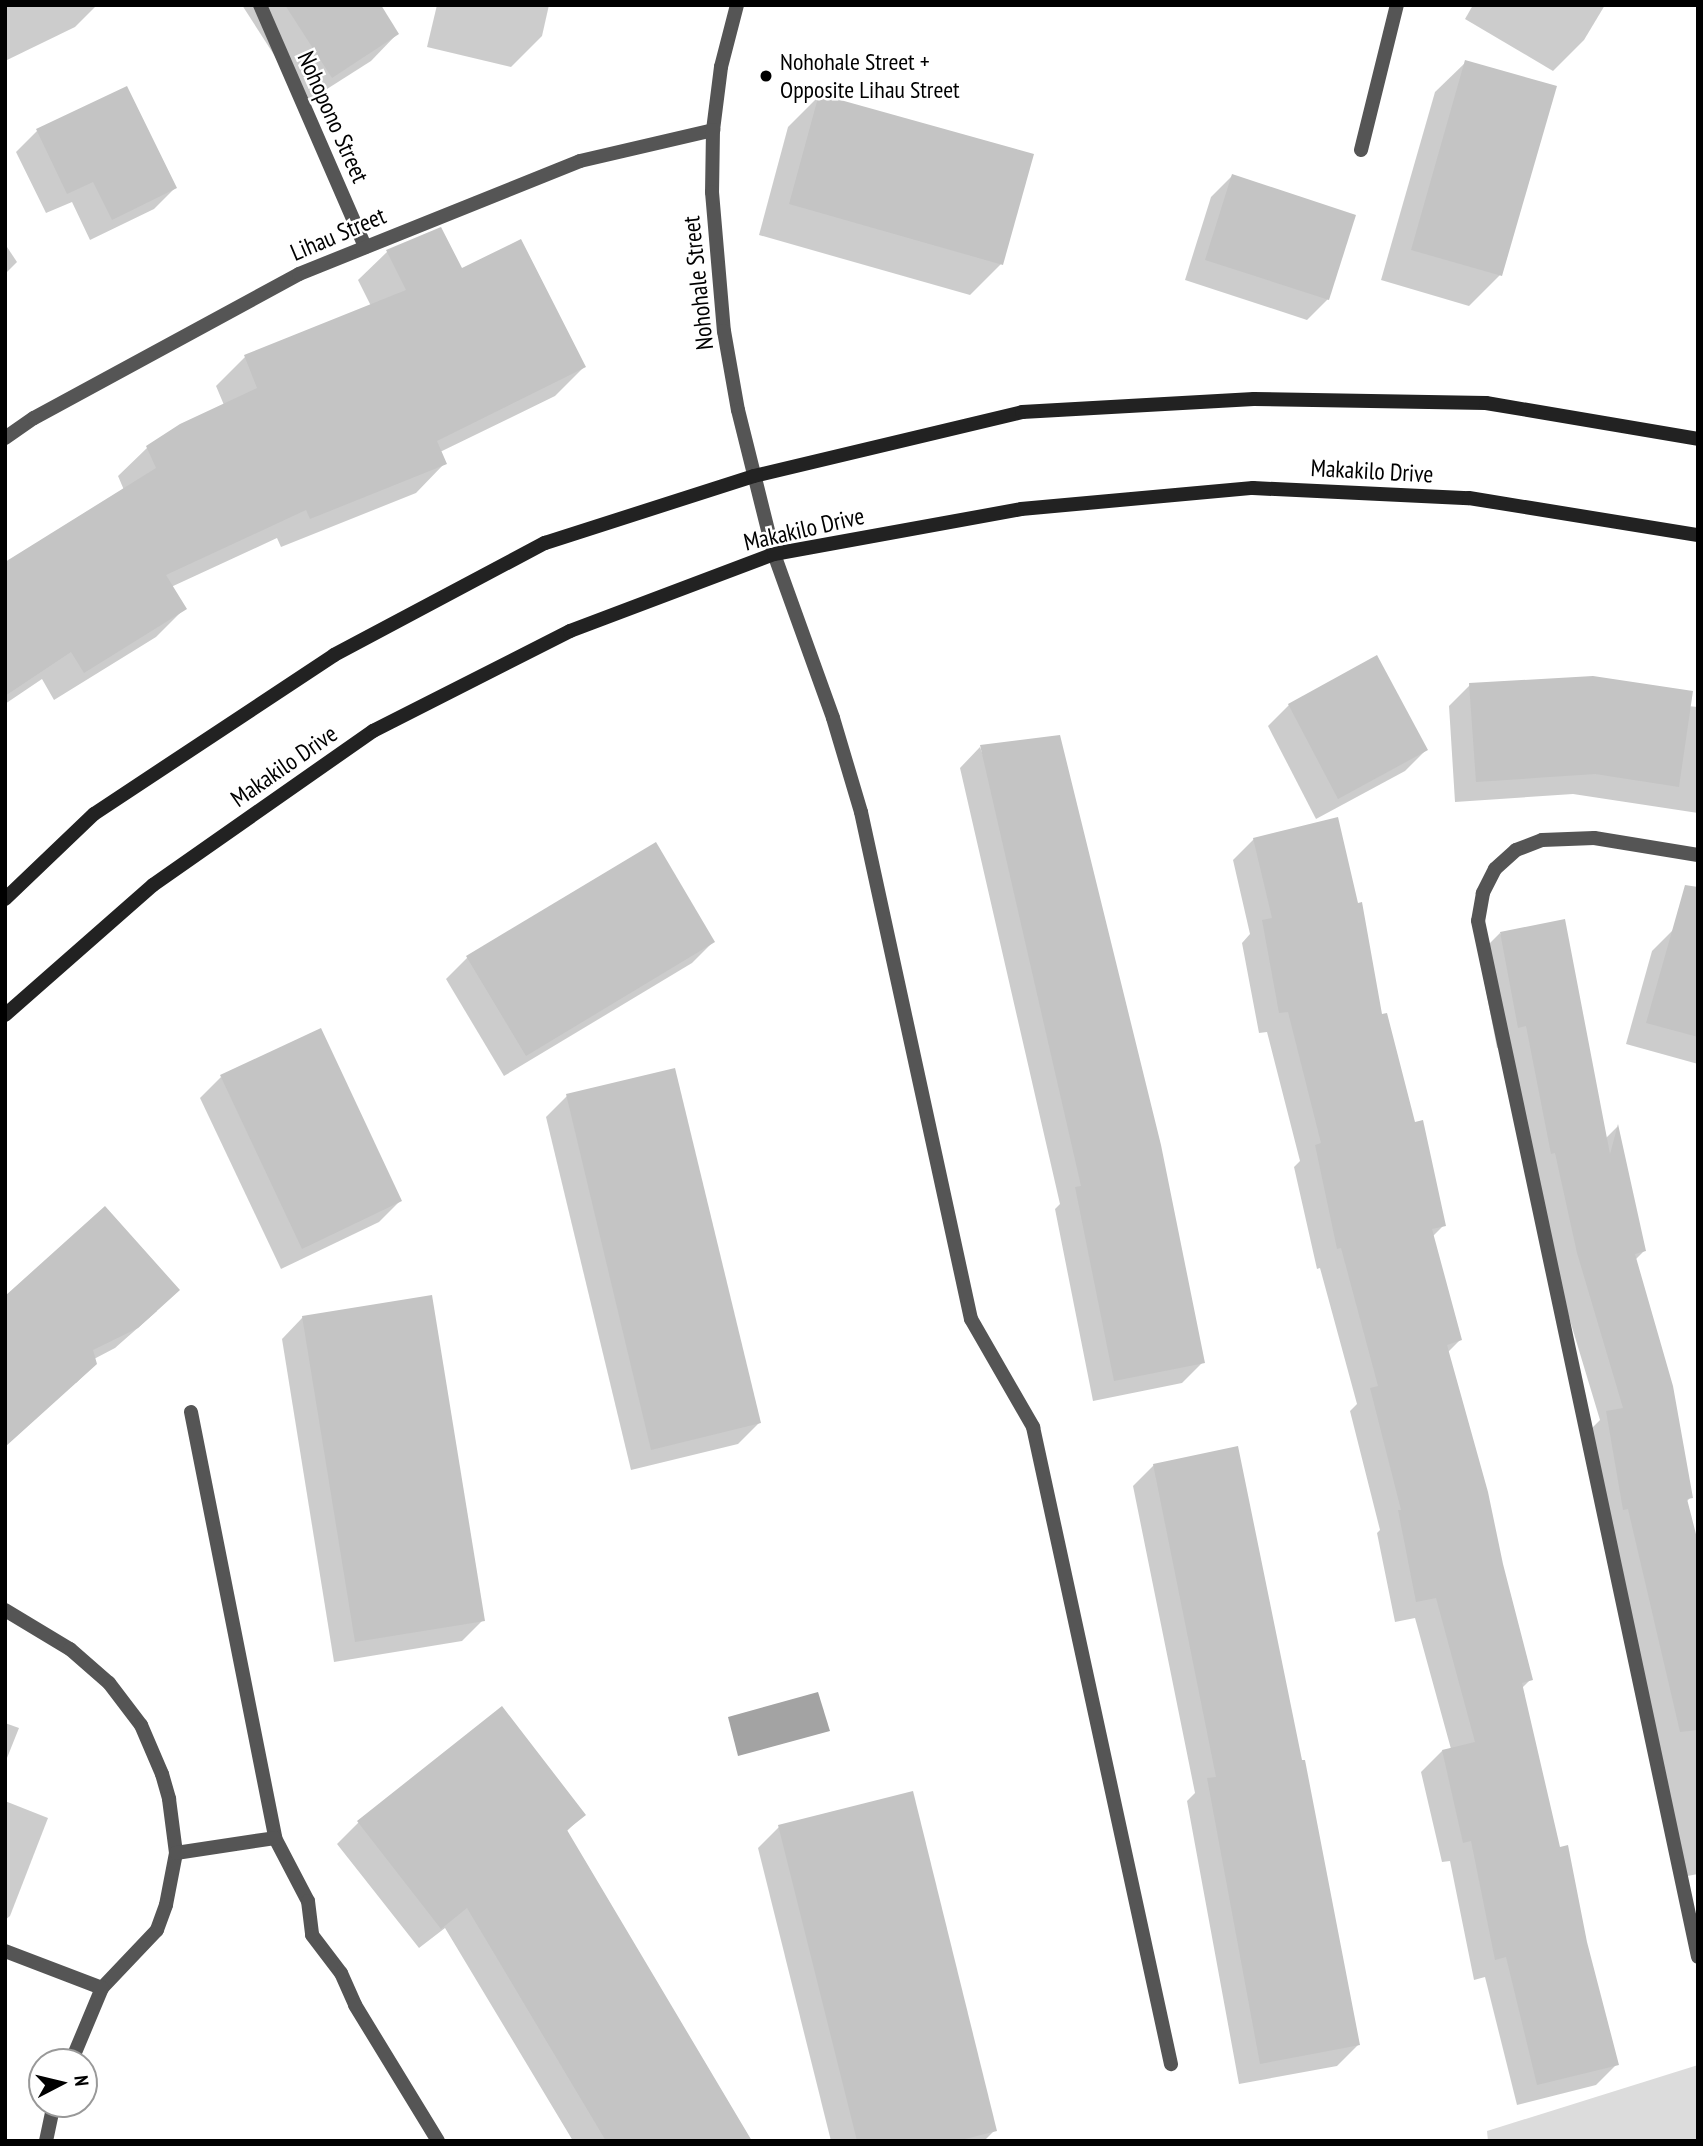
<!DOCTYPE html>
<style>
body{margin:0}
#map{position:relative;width:1703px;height:2146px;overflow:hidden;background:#fff;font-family:"PT Sans Narrow",sans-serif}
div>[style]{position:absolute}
.green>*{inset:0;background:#dcdcdc}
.water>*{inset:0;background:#a3a3a3}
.shadow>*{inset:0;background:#0003}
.building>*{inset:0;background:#c4c4c4}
.service>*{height:14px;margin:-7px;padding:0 7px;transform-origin:7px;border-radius:7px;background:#555}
.minor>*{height:14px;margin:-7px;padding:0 7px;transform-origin:7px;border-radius:7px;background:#555}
.tertiary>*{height:14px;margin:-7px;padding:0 7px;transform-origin:7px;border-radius:7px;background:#555}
.secondary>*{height:14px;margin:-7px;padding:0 7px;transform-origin:7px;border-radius:7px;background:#222}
.dots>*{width:19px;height:19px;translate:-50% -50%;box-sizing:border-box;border:4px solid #fff;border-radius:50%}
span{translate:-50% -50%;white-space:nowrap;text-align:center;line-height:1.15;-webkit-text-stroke:5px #fff;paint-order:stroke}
.poi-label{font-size:24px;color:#000}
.left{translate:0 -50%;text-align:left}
.street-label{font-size:24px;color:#000}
.frame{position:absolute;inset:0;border:7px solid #000;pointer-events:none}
.north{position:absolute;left:28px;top:2048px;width:70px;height:70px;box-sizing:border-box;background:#fff;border:2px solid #999;border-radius:50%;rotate:83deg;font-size:19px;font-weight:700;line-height:28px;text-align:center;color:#000}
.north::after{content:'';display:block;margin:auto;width:24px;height:32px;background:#000;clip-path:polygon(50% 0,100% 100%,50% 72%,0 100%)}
</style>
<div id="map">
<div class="green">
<i style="clip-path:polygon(1698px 2065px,1698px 2141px,1488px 2141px,1487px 2131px)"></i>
</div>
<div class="water">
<i style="clip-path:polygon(818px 1692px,830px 1731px,738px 1756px,728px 1717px)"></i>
</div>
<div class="shadow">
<i style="clip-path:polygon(5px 5px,97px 5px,75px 27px,5px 61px)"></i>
<i style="clip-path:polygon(242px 5px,378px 5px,397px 34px,371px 61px,305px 103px)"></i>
<i style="clip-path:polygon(437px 5px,549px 5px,542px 36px,511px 67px,427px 47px)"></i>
<i style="clip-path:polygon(1473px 5px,1605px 5px,1584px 40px,1553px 71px,1465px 19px)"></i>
<i style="clip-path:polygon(1466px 62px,1500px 275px,1469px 306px,1381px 280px,1435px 92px)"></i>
<i style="clip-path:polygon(819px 96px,1001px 264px,970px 295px,759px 235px,788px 127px)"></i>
<i style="clip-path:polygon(37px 131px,175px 188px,154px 209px,90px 240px,72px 202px,46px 213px,16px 152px)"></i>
<i style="clip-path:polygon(1232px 176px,1328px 299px,1307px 320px,1185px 280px,1211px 197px)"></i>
<i style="clip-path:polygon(440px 230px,461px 270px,584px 367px,555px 396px,440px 452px,444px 464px,416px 493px,281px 547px,277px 538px,171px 587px,185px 608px,156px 637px,54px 700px,42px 679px,5px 704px,5px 564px,124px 490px,118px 476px,147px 448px,224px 405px,216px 386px,245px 357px,371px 306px,358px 280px,387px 252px)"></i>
<i style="clip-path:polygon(5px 244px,17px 262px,5px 274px)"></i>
<i style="clip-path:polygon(1470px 685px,1698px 707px,1698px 813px,1573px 794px,1455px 802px,1449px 706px)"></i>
<i style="clip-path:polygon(1289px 705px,1426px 750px,1405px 771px,1316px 819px,1268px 726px)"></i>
<i style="clip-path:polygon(980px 747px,1203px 1362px,1182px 1383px,1093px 1401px,1055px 1209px,1060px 1204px,960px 768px)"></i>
<i style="clip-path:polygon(1254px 839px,1381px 1016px,1444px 1225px,1432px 1237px,1460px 1340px,1447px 1353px,1531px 1679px,1522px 1688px,1559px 1849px,1617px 2064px,1596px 2085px,1517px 2105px,1485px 1977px,1474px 1980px,1450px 1861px,1442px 1862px,1421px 1772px,1442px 1751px,1451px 1749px,1415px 1618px,1395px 1622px,1377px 1533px,1380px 1530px,1350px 1411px,1357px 1404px,1320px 1268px,1317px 1269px,1294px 1167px,1300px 1161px,1267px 1032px,1259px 1033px,1242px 943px,1250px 934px,1233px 860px)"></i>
<i style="clip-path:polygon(1673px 930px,1698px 937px,1698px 1064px,1626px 1044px,1652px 951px)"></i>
<i style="clip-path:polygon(1500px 933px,1605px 1139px,1617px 1127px,1644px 1251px,1635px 1260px,1691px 1497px,1686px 1502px,1698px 1549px,1698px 1874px,1682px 1877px,1586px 1434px,1600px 1420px,1556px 1274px,1505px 1046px,1497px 1048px,1479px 954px)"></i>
<i style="clip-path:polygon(713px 942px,692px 963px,504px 1076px,446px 979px,467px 958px)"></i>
<i style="clip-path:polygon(221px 1077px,400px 1201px,379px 1222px,281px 1269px,200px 1098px)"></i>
<i style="clip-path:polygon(567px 1096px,759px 1423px,738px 1444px,631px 1470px,546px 1117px)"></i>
<i style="clip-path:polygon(5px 1299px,157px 1311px,115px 1348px,94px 1359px,95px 1364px,76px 1383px)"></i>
<i style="clip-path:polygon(303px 1317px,483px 1620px,462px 1641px,334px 1662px,282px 1339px)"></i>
<i style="clip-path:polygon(1154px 1465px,1358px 2045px,1337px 2066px,1239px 2084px,1187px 1801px,1195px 1793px,1133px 1486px)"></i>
<i style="clip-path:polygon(501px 1709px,584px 1814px,566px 1832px,750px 2141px,573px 2141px,445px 1928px,419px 1948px,337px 1844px,358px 1823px)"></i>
<i style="clip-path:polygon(5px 1723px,19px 1728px,5px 1763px)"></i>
<i style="clip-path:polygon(5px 1801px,48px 1818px,10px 1916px,5px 1920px)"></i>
<i style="clip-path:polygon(779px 1827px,995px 2130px,984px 2141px,831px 2141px,758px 1848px)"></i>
</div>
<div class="building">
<i style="clip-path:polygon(285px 5px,381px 5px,399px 34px,332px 78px)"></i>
<i style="clip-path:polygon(1465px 60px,1557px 86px,1502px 276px,1411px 250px)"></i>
<i style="clip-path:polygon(127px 86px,177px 188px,112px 220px,93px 182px,67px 194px,36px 129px)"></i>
<i style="clip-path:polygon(819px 94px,1034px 154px,1003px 265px,789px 204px)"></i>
<i style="clip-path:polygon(1232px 174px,1356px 215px,1329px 300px,1205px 260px)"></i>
<i style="clip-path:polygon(441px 227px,462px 268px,521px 239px,586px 367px,437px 441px,447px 464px,310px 519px,306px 510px,166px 575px,187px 609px,84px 673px,71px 652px,5px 696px,5px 562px,156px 468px,146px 446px,180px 424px,257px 388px,244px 355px,406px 290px,386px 250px)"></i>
<i style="clip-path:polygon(1377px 655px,1428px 750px,1338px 799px,1288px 704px)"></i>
<i style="clip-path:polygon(1593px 676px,1693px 691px,1679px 787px,1595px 774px,1476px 782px,1469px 683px)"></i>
<i style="clip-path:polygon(1060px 735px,1161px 1145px,1205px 1363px,1114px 1381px,1075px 1187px,1081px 1186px,980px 745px)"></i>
<i style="clip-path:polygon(1338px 817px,1358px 903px,1362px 902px,1382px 1014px,1387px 1013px,1415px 1122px,1423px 1120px,1446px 1226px,1432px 1229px,1462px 1340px,1447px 1345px,1488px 1492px,1503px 1564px,1533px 1680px,1522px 1683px,1560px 1847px,1568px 1845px,1587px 1942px,1619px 2065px,1537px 2085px,1506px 1957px,1495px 1960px,1471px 1841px,1463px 1843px,1442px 1750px,1475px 1742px,1436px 1598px,1416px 1602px,1398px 1510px,1401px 1510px,1370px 1388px,1378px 1386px,1341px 1248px,1337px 1249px,1315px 1145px,1321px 1143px,1288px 1012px,1279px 1013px,1262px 920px,1272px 918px,1253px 838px)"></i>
<i style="clip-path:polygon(656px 842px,715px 942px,526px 1056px,466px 956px)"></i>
<i style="clip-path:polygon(1685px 885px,1698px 887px,1698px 1037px,1646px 1023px)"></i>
<i style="clip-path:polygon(1565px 919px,1610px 1154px,1618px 1124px,1646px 1251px,1635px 1254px,1673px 1386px,1693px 1498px,1687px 1499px,1698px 1542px,1698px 1730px,1680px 1732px,1628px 1509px,1623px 1510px,1606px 1411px,1623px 1408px,1577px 1253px,1555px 1153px,1551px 1154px,1526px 1026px,1518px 1028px,1500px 932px)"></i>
<i style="clip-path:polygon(321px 1028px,402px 1201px,302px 1249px,220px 1075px)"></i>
<i style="clip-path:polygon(675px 1068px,761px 1423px,651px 1450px,566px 1094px)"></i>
<i style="clip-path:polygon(105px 1206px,180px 1290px,138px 1328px,93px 1350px,97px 1364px,5px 1447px,5px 1296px)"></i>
<i style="clip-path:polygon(432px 1295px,485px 1621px,355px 1642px,302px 1316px)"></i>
<i style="clip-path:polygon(1238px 1446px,1302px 1760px,1305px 1760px,1360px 2045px,1260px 2064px,1207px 1778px,1216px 1777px,1153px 1464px)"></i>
<i style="clip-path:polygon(502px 1706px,586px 1815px,567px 1830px,752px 2141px,606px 2141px,467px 1908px,441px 1929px,357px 1821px)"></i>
<i style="clip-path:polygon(913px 1791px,997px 2131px,957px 2141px,857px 2141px,778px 1825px)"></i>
</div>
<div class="service">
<i style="left:1361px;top:150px;width:149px;rotate:-76.1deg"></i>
<i style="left:774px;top:554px;width:174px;rotate:70.2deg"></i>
<i style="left:833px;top:718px;width:98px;rotate:73.4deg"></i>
<i style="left:861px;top:812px;width:519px;rotate:77.76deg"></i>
<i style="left:971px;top:1319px;width:125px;rotate:60.1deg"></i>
<i style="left:1033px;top:1427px;width:652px;rotate:77.78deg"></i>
<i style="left:1698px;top:855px;width:105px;rotate:-170.7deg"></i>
<i style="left:1594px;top:838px;width:52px;rotate:177.8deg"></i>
<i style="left:1542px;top:840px;width:28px;rotate:159deg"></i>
<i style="left:1516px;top:850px;width:28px;rotate:138deg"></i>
<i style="left:1495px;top:869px;width:27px;rotate:117deg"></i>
<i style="left:1483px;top:893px;width:28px;rotate:100deg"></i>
<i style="left:1478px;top:921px;width:1059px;rotate:78.01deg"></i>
<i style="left:191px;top:1412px;width:434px;rotate:78.8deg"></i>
<i style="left:275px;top:1838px;width:71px;rotate:62.4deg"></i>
<i style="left:308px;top:1901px;width:34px;rotate:83deg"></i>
<i style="left:312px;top:1935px;width:48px;rotate:52.7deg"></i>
<i style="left:341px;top:1973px;width:35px;rotate:66deg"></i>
<i style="left:355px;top:2005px;width:159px;rotate:58.6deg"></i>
<i style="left:5px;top:1610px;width:76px;rotate:31deg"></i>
<i style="left:70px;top:1649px;width:52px;rotate:41.1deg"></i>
<i style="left:109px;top:1683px;width:53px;rotate:52.7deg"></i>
<i style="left:141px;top:1725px;width:53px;rotate:66.8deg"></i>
<i style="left:162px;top:1774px;width:26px;rotate:74deg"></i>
<i style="left:169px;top:1799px;width:54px;rotate:82.6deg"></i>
<i style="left:176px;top:1853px;width:53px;rotate:100.9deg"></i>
<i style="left:166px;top:1905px;width:27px;rotate:110deg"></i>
<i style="left:157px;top:1930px;width:80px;rotate:133.5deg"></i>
<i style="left:102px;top:1988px;width:80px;rotate:112.7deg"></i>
<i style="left:176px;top:1853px;width:100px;rotate:-8.6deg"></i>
<i style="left:5px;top:1951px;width:104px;rotate:20.9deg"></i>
<i style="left:46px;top:2141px;width:38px;rotate:-78deg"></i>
</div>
<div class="minor">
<i style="left:260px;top:5px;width:264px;rotate:66.5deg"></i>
<i style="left:5px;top:438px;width:35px;rotate:-35deg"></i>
<i style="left:34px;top:418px;width:302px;rotate:-28.5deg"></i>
<i style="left:299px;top:274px;width:303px;rotate:-21.9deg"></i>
<i style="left:580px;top:161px;width:137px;rotate:-13.1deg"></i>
</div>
<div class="tertiary">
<i style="left:737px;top:5px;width:64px;rotate:104.5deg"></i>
<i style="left:721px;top:67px;width:64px;rotate:97.2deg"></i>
<i style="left:713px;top:130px;width:62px;rotate:90.9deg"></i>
<i style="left:712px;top:192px;width:140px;rotate:85.1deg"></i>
<i style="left:724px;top:331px;width:80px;rotate:80deg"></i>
<i style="left:738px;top:410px;width:148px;rotate:76deg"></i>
</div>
<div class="secondary">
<i style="left:5px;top:899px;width:123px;rotate:-43.7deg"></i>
<i style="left:94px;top:814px;width:288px;rotate:-33.5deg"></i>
<i style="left:334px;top:655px;width:239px;rotate:-28deg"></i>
<i style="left:545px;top:543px;width:219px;rotate:-17.8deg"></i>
<i style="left:754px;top:476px;width:276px;rotate:-13.4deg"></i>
<i style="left:1022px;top:412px;width:232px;rotate:-3.2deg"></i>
<i style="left:1254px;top:399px;width:232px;rotate:1deg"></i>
<i style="left:1486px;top:403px;width:215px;rotate:9.6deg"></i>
<i style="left:5px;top:1015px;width:197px;rotate:-41.3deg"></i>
<i style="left:153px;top:885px;width:269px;rotate:-35deg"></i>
<i style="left:373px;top:731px;width:221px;rotate:-26.9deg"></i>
<i style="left:570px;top:631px;width:218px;rotate:-20.7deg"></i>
<i style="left:774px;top:554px;width:251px;rotate:-10.3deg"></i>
<i style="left:1021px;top:509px;width:233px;rotate:-5.2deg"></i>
<i style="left:1253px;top:488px;width:216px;rotate:2.7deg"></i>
<i style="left:1469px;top:498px;width:232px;rotate:9.2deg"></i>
</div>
<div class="dots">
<i style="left:766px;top:76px;background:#000"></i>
</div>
<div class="poi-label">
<span class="left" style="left:780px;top:76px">Nohohale Street +<br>Opposite Lihau Street</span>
</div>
<div class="street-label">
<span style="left:333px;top:117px;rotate:66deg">Nohopono Street</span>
<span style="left:338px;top:234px;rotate:-23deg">Lihau Street</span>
<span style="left:698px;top:283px;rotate:-96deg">Nohohale Street</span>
<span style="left:1372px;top:471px;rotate:3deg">Makakilo Drive</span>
<span style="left:804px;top:529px;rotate:-13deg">Makakilo Drive</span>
<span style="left:284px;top:766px;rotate:-35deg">Makakilo Drive</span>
</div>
<div class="frame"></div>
<div class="north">N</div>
</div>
